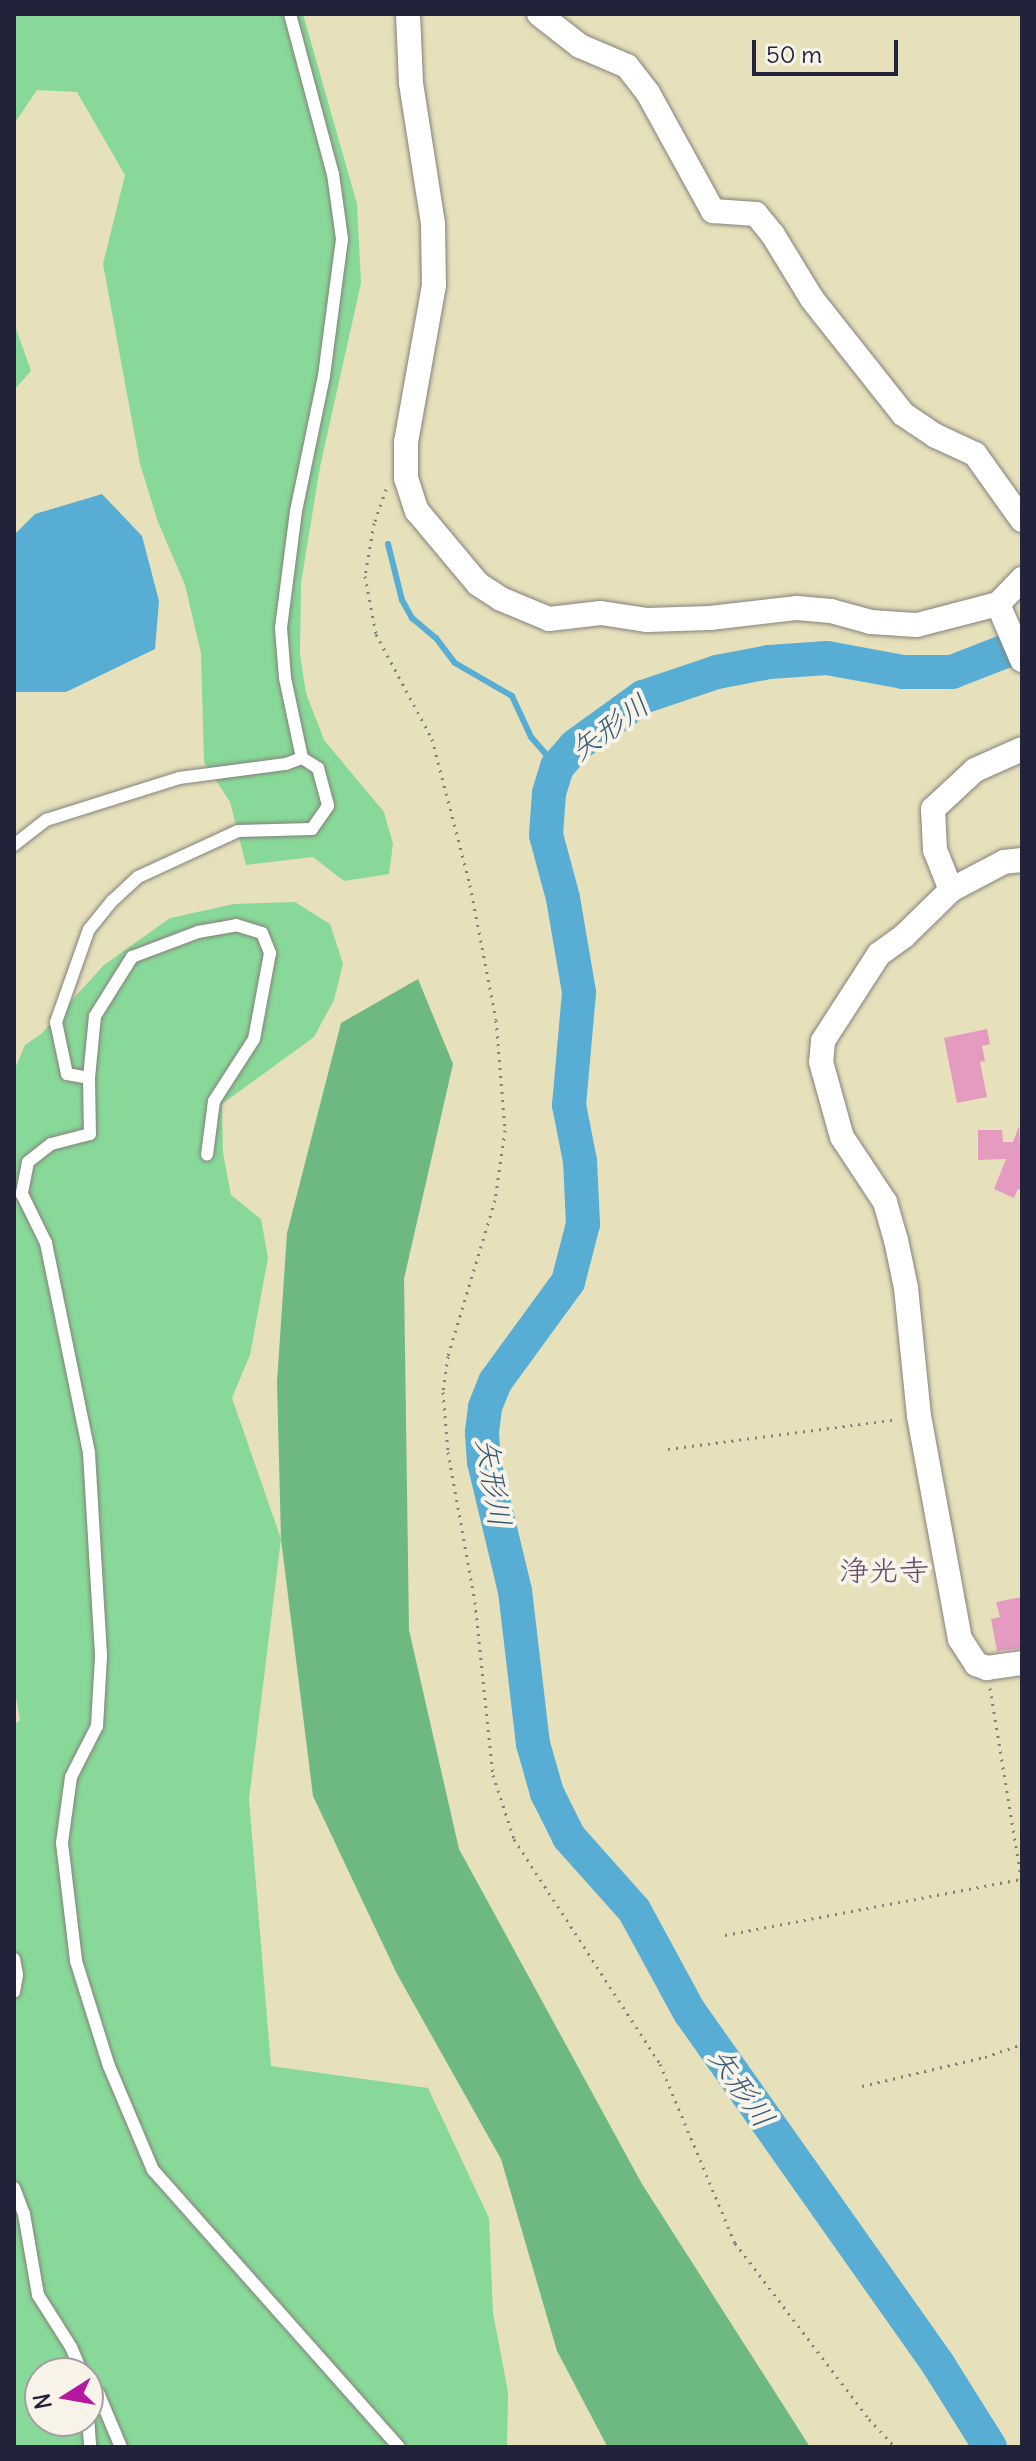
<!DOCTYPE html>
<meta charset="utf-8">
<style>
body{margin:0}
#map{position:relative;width:1036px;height:2461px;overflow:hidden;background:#e6e0bb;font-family:Delius,"Klee One",sans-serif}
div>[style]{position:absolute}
.green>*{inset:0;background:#88d999}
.forest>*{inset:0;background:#6eb981}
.water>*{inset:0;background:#57add3}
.stream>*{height:6px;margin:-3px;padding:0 3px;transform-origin:3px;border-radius:3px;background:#57add3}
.river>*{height:34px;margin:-17px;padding:0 17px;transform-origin:17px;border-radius:17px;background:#57add3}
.building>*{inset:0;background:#e59ac0}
.path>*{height:3px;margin-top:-1.5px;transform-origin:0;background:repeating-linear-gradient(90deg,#84817b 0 2px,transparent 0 8px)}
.roads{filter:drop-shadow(0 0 2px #84817b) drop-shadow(0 0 2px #84817b)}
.service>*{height:12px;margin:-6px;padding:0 6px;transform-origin:6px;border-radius:6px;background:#fff}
.minor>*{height:24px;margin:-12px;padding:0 12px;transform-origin:12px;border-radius:12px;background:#fff}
span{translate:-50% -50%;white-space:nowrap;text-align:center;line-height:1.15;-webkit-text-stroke:8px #f7f3e8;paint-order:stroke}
.water-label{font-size:30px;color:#375a78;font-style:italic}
.neighbourhood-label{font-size:30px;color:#664c6a}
.frame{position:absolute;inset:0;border:16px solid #22223b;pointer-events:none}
.north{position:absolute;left:24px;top:2357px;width:80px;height:80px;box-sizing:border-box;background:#f7f3e8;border:2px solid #a29fa3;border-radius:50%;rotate:259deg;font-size:22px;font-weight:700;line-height:32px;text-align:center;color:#22223b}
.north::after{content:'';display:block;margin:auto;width:28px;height:36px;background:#b5179e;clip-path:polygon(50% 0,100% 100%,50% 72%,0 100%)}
.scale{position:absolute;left:752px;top:40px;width:146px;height:36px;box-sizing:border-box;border:4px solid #22223b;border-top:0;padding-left:10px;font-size:24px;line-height:28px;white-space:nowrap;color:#22223b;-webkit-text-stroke:6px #f7f3e8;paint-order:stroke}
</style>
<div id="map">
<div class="green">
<i style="clip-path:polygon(14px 14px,303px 14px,357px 204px,361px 283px,320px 467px,301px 583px,300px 655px,306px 693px,324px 740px,384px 812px,393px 844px,389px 874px,344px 881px,313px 857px,246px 865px,230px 802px,204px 762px,201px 653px,185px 585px,158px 522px,140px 464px,103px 264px,125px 175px,77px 92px,37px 90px,14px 124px)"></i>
<i style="clip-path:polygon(14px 323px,31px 371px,14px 390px)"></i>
<i style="clip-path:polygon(evenodd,295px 902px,330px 924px,343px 964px,334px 1000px,314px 1037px,222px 1104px,223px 1153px,231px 1195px,261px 1219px,268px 1258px,250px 1355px,232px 1398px,281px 1539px,249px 1799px,271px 2066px,428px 2088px,489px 2218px,493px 2313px,508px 2392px,507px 2447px,14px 2447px,14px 1725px,20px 1720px,14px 1687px,14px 1071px,25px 1045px,41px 1034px,104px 965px,170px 918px,234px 904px,295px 902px,40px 2373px,88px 2373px,88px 2421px,40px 2421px,40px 2373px)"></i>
</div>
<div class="forest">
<i style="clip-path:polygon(418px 979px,453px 1064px,404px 1279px,409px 1630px,459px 1849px,642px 2184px,810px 2447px,607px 2446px,557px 2351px,501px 2159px,397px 1974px,313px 1796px,281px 1539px,277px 1382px,287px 1233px,341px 1023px)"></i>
</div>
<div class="water">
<i style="clip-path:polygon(102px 494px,142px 536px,159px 601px,155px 649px,66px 692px,14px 692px,14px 535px,35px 514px)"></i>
</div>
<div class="stream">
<i style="left:388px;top:544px;width:58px;rotate:76deg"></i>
<i style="left:402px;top:600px;width:21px;rotate:61deg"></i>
<i style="left:412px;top:618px;width:31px;rotate:40deg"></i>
<i style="left:436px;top:638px;width:31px;rotate:53deg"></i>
<i style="left:455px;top:663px;width:66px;rotate:30.1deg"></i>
<i style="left:512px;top:696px;width:45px;rotate:65.1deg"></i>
<i style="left:531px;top:737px;width:40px;rotate:49deg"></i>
</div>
<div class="river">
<i style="left:990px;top:2447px;width:98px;rotate:-122.1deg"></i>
<i style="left:938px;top:2364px;width:430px;rotate:-125.2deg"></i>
<i style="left:690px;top:2013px;width:117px;rotate:-118.5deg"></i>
<i style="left:634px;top:1910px;width:98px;rotate:-131.7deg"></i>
<i style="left:569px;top:1837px;width:49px;rotate:-116.6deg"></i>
<i style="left:547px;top:1793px;width:51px;rotate:-105.9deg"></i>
<i style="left:533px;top:1744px;width:154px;rotate:-96.7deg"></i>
<i style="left:515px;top:1591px;width:133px;rotate:-103.5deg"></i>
<i style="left:484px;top:1462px;width:30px;rotate:-94deg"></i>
<i style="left:482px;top:1432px;width:25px;rotate:-83deg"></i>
<i style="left:485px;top:1407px;width:27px;rotate:-68deg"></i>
<i style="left:495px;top:1382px;width:124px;rotate:-53.9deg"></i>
<i style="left:568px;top:1282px;width:60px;rotate:-75.5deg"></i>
<i style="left:583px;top:1224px;width:63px;rotate:-92.7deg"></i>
<i style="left:580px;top:1161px;width:57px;rotate:-101.1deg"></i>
<i style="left:569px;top:1105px;width:113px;rotate:-84.9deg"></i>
<i style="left:579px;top:992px;width:95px;rotate:-99.7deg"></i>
<i style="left:563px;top:898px;width:65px;rotate:-105.1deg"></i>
<i style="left:546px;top:835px;width:42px;rotate:-85.9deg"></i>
<i style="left:549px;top:793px;width:27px;rotate:-73deg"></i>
<i style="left:557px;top:767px;width:28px;rotate:-49deg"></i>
<i style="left:575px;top:746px;width:84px;rotate:-35.8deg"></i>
<i style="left:643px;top:697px;width:78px;rotate:-18.7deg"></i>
<i style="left:717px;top:672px;width:53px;rotate:-10.9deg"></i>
<i style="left:769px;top:662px;width:58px;rotate:-3.9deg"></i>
<i style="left:827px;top:658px;width:77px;rotate:10.4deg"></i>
<i style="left:903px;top:672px;width:49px"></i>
<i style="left:952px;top:672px;width:58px;rotate:-21.3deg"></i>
<i style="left:1006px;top:651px;width:19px;rotate:-35deg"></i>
</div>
<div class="building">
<i style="clip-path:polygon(987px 1029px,990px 1044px,982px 1046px,985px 1061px,980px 1062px,987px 1097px,957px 1103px,944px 1038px)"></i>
<i style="clip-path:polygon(1019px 1126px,1022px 1191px,1018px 1189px,1014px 1198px,994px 1189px,1006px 1159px,978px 1160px,978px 1130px,1002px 1130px,1003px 1142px,1013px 1142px)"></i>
<i style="clip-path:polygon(1022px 1597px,1022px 1648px,997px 1651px,991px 1619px,1000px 1617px,996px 1602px)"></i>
</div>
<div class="path">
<i style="left:386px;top:489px;width:36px;rotate:109deg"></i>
<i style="left:374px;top:523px;width:54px;rotate:99.6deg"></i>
<i style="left:365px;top:576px;width:59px;rotate:79.3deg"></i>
<i style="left:376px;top:634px;width:119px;rotate:61.9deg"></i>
<i style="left:432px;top:739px;width:151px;rotate:75.4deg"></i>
<i style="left:470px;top:885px;width:137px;rotate:79.1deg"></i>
<i style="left:496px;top:1020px;width:110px;rotate:85.3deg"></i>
<i style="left:505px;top:1130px;width:71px;rotate:98.1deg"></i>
<i style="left:495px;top:1200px;width:163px;rotate:106.8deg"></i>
<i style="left:448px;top:1356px;width:36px;rotate:98deg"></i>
<i style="left:443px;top:1392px;width:60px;rotate:85.2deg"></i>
<i style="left:448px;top:1452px;width:152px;rotate:79.8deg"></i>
<i style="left:475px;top:1602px;width:174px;rotate:84.1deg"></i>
<i style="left:493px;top:1775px;width:67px;rotate:71.8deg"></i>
<i style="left:514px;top:1839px;width:268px;rotate:57deg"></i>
<i style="left:660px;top:2064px;width:194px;rotate:67.3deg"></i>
<i style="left:735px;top:2243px;width:221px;rotate:52.7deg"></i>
<i style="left:869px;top:2419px;width:38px;rotate:47deg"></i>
<i style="left:668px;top:1449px;width:232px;rotate:-7.4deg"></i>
<i style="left:990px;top:1688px;width:193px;rotate:80.7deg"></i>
<i style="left:725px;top:1935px;width:301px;rotate:-10.7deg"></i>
<i style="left:862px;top:2086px;width:126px;rotate:-13.3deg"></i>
<i style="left:985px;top:2057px;width:39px;rotate:-19deg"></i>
</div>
<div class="roads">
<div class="service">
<i style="left:290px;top:14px;width:166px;rotate:75deg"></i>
<i style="left:333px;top:174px;width:66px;rotate:82.1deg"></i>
<i style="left:342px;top:239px;width:138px;rotate:97.5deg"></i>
<i style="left:324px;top:376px;width:138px;rotate:101.7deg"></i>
<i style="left:296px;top:511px;width:118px;rotate:97.3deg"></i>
<i style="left:281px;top:628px;width:50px;rotate:85.4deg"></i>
<i style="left:285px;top:678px;width:82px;rotate:78deg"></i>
<i style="left:14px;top:845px;width:41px;rotate:-38deg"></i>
<i style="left:46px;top:820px;width:139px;rotate:-17.5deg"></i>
<i style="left:179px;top:778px;width:108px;rotate:-7.5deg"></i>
<i style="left:286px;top:764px;width:17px;rotate:-21deg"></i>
<i style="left:302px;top:758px;width:19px;rotate:32deg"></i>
<i style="left:318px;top:768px;width:39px;rotate:75deg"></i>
<i style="left:328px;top:806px;width:28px;rotate:125deg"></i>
<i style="left:312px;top:829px;width:74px;rotate:178.5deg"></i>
<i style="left:238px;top:831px;width:110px;rotate:155.3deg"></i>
<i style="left:138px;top:877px;width:35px;rotate:137deg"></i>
<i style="left:112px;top:901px;width:36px;rotate:129deg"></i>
<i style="left:89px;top:929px;width:99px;rotate:109.5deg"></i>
<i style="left:56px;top:1022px;width:53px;rotate:78.1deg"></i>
<i style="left:67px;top:1074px;width:22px;rotate:10deg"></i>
<i style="left:89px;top:1078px;width:62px;rotate:-84.5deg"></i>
<i style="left:95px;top:1016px;width:70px;rotate:-57.9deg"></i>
<i style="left:132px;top:957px;width:71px;rotate:-20.7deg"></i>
<i style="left:198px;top:932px;width:39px;rotate:-10deg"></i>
<i style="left:236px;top:925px;width:27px;rotate:17deg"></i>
<i style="left:262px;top:933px;width:22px;rotate:68deg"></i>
<i style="left:270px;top:953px;width:87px;rotate:100.5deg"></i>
<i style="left:254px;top:1039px;width:74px;rotate:122.8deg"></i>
<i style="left:214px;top:1101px;width:54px;rotate:97.4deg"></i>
<i style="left:89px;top:1078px;width:56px;rotate:89deg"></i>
<i style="left:90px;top:1134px;width:40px;rotate:165.6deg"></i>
<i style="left:51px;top:1144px;width:29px;rotate:142deg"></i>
<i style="left:28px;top:1162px;width:33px;rotate:101deg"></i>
<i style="left:22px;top:1194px;width:55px;rotate:63.9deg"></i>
<i style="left:46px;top:1243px;width:214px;rotate:78.4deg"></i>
<i style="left:89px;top:1453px;width:204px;rotate:86.6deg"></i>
<i style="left:101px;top:1657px;width:69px;rotate:93.3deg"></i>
<i style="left:97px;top:1726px;width:57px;rotate:117deg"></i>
<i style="left:71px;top:1777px;width:67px;rotate:97.8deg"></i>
<i style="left:62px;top:1843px;width:119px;rotate:83.2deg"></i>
<i style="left:76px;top:1961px;width:110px;rotate:72.6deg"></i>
<i style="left:109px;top:2066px;width:113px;rotate:67.1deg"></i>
<i style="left:153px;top:2170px;width:370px;rotate:48.4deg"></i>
<i style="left:14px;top:1959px;width:16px;rotate:79deg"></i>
<i style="left:17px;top:1975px;width:17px;rotate:100deg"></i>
<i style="left:14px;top:2188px;width:28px;rotate:69deg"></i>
<i style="left:24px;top:2214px;width:82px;rotate:80.2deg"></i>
<i style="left:38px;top:2295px;width:62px;rotate:57.6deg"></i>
<i style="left:71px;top:2347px;width:28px;rotate:67deg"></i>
<i style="left:88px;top:2385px;width:15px;rotate:42deg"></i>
<i style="left:99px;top:2395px;width:56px;rotate:67.1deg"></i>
<i style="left:88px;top:2416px;width:31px;rotate:86deg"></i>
</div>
<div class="minor">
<i style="left:408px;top:14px;width:69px;rotate:87.5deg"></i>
<i style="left:411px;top:83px;width:143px;rotate:81.1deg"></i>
<i style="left:433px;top:224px;width:61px;rotate:89.1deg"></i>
<i style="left:434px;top:285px;width:159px;rotate:100.1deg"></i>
<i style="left:406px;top:442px;width:36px;rotate:90deg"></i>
<i style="left:406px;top:478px;width:35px;rotate:72deg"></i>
<i style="left:417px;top:511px;width:95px;rotate:50.1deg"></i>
<i style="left:478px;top:584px;width:27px;rotate:33deg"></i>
<i style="left:501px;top:599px;width:52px;rotate:22.6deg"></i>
<i style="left:549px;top:619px;width:52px;rotate:-6.6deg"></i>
<i style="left:601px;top:613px;width:47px;rotate:8.7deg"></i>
<i style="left:647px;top:620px;width:63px;rotate:-1.8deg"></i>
<i style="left:710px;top:618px;width:88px;rotate:-6.6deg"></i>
<i style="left:797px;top:608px;width:34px;rotate:5deg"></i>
<i style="left:831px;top:611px;width:41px;rotate:15.4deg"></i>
<i style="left:871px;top:622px;width:46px;rotate:3.7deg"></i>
<i style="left:917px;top:625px;width:84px;rotate:-14.5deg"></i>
<i style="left:998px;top:604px;width:35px;rotate:-46deg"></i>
<i style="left:539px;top:14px;width:52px;rotate:38deg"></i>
<i style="left:580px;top:46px;width:51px;rotate:23.1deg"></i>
<i style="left:627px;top:66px;width:34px;rotate:52deg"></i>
<i style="left:648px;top:93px;width:135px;rotate:61.2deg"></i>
<i style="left:713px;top:211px;width:43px;rotate:4deg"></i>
<i style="left:756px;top:214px;width:27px;rotate:51deg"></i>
<i style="left:773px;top:235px;width:75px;rotate:58.6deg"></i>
<i style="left:812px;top:299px;width:147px;rotate:51.6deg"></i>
<i style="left:903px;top:414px;width:40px;rotate:34deg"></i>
<i style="left:936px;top:436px;width:43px;rotate:24.8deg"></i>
<i style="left:975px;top:454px;width:81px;rotate:54.5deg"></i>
<i style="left:998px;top:604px;width:61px;rotate:66.8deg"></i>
<i style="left:1022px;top:860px;width:18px;rotate:174deg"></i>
<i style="left:1004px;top:862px;width:60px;rotate:152.2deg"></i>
<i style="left:951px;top:890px;width:66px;rotate:135.6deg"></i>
<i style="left:904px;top:936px;width:31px;rotate:144deg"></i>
<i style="left:879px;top:954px;width:103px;rotate:122.8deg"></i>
<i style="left:823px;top:1041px;width:21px;rotate:95deg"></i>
<i style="left:821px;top:1062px;width:78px;rotate:74.4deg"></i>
<i style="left:842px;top:1137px;width:78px;rotate:56.5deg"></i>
<i style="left:885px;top:1202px;width:40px;rotate:74deg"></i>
<i style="left:896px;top:1240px;width:49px;rotate:78.2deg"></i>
<i style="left:906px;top:1288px;width:129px;rotate:84.2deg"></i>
<i style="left:919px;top:1416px;width:227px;rotate:79.6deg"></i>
<i style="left:960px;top:1639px;width:30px;rotate:57deg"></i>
<i style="left:976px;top:1664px;width:12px;rotate:20deg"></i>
<i style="left:987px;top:1668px;width:35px;rotate:-8deg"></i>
<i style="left:951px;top:890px;width:43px;rotate:-111.8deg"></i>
<i style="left:935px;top:850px;width:41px;rotate:-92.8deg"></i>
<i style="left:933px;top:809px;width:57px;rotate:-42.9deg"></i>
<i style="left:975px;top:770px;width:51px;rotate:-24.1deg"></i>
</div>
</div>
<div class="water-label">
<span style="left:609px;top:727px;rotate:-36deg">矢形川</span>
<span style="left:494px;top:1482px;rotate:81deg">矢形川</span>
<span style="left:742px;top:2087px;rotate:55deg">矢形川</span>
</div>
<div class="neighbourhood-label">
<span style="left:884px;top:1570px">浄光寺</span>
</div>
<div class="frame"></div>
<div class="north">N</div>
<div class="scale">50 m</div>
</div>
